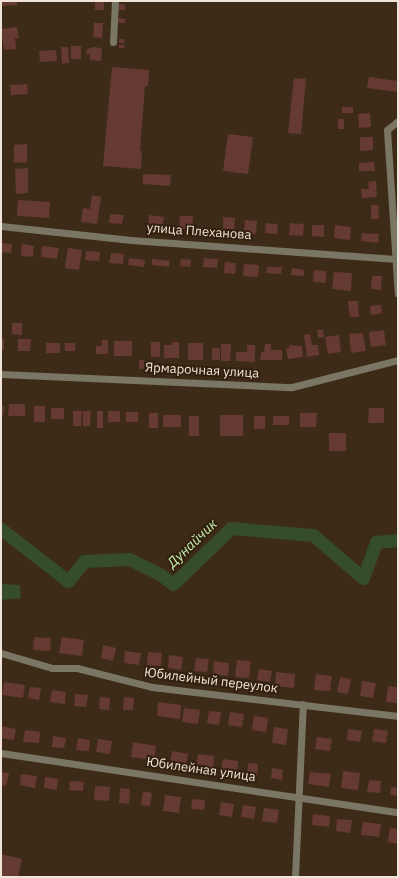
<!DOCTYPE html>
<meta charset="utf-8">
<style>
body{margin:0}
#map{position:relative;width:399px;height:878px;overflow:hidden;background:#3d2b18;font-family:"IBM Plex Sans",sans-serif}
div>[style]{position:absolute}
.water>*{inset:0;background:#354d2a}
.river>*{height:13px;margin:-6.5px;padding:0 6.5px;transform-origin:6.5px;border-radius:6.5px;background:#354d2a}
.building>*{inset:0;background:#653a32}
.minor>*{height:7px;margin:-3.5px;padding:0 3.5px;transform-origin:3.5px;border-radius:3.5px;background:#797663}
span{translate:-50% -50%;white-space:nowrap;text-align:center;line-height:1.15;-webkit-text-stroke:4px #33210e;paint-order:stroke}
.street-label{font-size:13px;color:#f0e4d8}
.water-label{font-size:14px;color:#c2edaf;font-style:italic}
.frame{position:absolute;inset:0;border:2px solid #f0e4d8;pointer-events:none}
</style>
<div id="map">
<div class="water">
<i style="clip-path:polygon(1px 584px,20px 585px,21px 598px,1px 600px)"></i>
</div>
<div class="river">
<i style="left:1px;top:529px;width:85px;rotate:37.8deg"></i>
<i style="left:68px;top:581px;width:26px;rotate:-51deg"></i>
<i style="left:84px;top:561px;width:45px;rotate:-2.5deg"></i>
<i style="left:129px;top:559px;width:34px;rotate:26deg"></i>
<i style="left:160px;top:574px;width:16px;rotate:38deg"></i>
<i style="left:173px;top:584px;width:81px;rotate:-44deg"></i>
<i style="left:231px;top:528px;width:82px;rotate:4.9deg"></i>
<i style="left:313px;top:535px;width:66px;rotate:40.7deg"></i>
<i style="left:363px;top:578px;width:38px;rotate:-70deg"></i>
<i style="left:376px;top:542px;width:22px;rotate:-5deg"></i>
</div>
<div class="building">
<i style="clip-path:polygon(1px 1px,17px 1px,17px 5px,1px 6px)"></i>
<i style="clip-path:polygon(95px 1px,104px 1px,104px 10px,95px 10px)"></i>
<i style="clip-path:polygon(119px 4px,125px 5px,125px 10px,118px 10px)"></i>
<i style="clip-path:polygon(118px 18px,125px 19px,125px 23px,118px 23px)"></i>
<i style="clip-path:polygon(94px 23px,103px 23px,102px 38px,93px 37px)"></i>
<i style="clip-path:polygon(17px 27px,19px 38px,15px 38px,16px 49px,4px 50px,1px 29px)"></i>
<i style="clip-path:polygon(119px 39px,124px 39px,125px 43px,119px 43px)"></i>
<i style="clip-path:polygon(119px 45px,124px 45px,124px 48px,119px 48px)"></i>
<i style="clip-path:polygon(71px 46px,81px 46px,81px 59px,71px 59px)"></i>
<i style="clip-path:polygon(61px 47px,68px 47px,69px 63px,62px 64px)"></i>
<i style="clip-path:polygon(93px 47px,102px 48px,101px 61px,90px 60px,90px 54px,86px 54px,87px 49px)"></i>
<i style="clip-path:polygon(56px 50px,57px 61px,40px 62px,39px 51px)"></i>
<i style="clip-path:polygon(112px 67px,149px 70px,148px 86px,145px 86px,140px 151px,142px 151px,141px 169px,103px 166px)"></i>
<i style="clip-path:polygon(369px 77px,398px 81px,398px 92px,367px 88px)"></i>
<i style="clip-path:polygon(294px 78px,306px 79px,301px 134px,288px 133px)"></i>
<i style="clip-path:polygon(27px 84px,28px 94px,11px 95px,10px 85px)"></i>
<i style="clip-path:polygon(342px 107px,353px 107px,353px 113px,342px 113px)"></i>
<i style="clip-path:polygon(370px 113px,371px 127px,359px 128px,358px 114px)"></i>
<i style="clip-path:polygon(338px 119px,344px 119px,344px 129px,338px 129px)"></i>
<i style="clip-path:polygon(228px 134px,253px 137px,248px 174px,223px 171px)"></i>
<i style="clip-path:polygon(360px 137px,373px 137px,373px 150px,360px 151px)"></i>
<i style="clip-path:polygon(27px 144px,27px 162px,14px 163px,14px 145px)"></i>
<i style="clip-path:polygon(374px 162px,375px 171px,359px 171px,359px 163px)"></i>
<i style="clip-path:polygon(28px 168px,28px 193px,16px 194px,15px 169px)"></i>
<i style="clip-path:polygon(143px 174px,171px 175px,170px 186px,143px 184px)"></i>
<i style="clip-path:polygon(376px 181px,377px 197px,362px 198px,361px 189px,369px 189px,368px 182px)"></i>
<i style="clip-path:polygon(92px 195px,101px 197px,97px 224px,81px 222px,83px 208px,90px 209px)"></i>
<i style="clip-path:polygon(18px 200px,50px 202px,49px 218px,17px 216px)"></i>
<i style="clip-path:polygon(371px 205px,378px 205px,379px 219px,371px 219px)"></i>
<i style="clip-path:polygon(110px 214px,124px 215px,122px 224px,109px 223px)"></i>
<i style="clip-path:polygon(149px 215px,164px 217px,162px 229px,148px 227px)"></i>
<i style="clip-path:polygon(180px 216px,193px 216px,192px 229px,179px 229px)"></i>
<i style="clip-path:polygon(223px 217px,235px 218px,234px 229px,223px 229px)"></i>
<i style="clip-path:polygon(245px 220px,257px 221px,256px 234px,244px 233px)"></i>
<i style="clip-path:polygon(266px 223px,278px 224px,277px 234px,265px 233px)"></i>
<i style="clip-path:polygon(290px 223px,304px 224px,303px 236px,289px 235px)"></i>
<i style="clip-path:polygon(312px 225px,324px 225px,324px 237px,312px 236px)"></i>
<i style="clip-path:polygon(335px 225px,351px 227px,350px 240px,334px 238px)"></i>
<i style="clip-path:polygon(362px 233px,379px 234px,378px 243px,361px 241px)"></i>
<i style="clip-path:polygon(1px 243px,12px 244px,11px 253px,1px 252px)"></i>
<i style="clip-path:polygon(22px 244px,34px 246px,33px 257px,21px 256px)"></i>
<i style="clip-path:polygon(42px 246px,59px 248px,57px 259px,41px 257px)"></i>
<i style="clip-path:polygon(68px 248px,82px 250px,79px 270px,65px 268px)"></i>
<i style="clip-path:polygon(86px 251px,100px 252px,99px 261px,85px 260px)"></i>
<i style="clip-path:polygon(111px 253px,124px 254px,123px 264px,109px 263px)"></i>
<i style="clip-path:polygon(129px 258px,145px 260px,144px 267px,128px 265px)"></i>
<i style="clip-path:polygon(204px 258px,218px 259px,217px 268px,203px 267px)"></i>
<i style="clip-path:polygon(152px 259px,170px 261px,169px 267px,152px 265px)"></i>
<i style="clip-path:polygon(181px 259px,191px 260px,190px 267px,180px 266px)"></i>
<i style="clip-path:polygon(225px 262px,236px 263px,235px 274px,224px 273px)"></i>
<i style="clip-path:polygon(244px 264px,259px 265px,258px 277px,243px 276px)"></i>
<i style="clip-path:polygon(267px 267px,282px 267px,281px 274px,266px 273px)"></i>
<i style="clip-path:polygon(292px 268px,304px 270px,304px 276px,291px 275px)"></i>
<i style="clip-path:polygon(314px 270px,326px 271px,326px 283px,313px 282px)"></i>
<i style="clip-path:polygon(334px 272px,352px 273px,351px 291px,332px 289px)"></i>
<i style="clip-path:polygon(372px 276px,382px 276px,381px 290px,371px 289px)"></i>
<i style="clip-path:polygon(348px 301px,358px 301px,359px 317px,350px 317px)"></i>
<i style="clip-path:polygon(381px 305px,382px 313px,371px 315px,370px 306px)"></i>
<i style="clip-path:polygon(12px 323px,22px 323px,22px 335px,12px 334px)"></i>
<i style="clip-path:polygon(317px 330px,323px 330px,324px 337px,318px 338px)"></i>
<i style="clip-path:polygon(384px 330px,386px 345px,371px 347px,369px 332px)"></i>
<i style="clip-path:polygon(363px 333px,366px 351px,351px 353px,349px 334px)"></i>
<i style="clip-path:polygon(310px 334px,312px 345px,318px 345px,319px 355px,307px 357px,304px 335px)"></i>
<i style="clip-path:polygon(339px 335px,341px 352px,328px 354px,325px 337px)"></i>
<i style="clip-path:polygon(1px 339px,4px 339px,4px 350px,1px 350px)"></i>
<i style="clip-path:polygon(18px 339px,31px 339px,30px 351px,18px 351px)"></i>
<i style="clip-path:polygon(102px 340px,108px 340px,108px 354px,96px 354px,96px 346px,102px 346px)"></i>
<i style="clip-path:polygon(114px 341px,132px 341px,132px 356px,114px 356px)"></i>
<i style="clip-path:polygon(151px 342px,160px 342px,160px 357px,151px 357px)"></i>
<i style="clip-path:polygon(172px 342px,179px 342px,179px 358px,164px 358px,164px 345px,172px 345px)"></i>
<i style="clip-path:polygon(46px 343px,60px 343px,60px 353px,46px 353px)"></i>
<i style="clip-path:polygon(65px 343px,75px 343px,75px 351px,65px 351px)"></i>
<i style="clip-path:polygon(188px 343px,203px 343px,203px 360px,188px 360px)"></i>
<i style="clip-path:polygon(221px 344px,231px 344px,230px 361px,221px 361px)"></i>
<i style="clip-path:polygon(265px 344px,271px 344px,271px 350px,282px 350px,282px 360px,260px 360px,261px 352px,264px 352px)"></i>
<i style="clip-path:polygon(247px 345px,255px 345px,255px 362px,236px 361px,236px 352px,247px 352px)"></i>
<i style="clip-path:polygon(289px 345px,302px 346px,303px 357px,288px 359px,286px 348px,289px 348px)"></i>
<i style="clip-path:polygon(212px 348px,220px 348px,220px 360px,212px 360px)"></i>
<i style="clip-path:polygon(139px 360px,144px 360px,144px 369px,139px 369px)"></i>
<i style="clip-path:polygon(9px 404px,25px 404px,25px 416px,8px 416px)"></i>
<i style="clip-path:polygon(1px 405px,5px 408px,2px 417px,1px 417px)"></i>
<i style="clip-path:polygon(34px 406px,45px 406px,45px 422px,34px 422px)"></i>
<i style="clip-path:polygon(51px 408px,64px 408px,64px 419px,51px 419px)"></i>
<i style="clip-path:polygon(369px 408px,384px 408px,384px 423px,368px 423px)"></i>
<i style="clip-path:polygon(73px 411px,82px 411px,81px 426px,73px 426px)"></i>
<i style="clip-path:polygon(83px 411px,91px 411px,90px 426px,83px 426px)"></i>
<i style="clip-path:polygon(97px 411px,103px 411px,103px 428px,97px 428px)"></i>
<i style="clip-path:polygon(108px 411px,120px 411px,120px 422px,108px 422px)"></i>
<i style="clip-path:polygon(126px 412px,138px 412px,138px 422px,126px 422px)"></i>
<i style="clip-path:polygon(149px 413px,158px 413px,158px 428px,149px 428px)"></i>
<i style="clip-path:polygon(300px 413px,317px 413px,316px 427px,300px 427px)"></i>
<i style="clip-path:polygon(163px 415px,181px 415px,181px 427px,163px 427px)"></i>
<i style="clip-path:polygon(220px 415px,243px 415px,243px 436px,220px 436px)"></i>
<i style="clip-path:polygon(189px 416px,199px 416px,199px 436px,189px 436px)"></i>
<i style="clip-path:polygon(254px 416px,265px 416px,265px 429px,254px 429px)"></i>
<i style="clip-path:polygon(273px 416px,289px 416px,289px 425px,273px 425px)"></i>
<i style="clip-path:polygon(329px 433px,346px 433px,346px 451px,329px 451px)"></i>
<i style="clip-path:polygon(34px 637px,51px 638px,50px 651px,33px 650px)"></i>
<i style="clip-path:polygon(62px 637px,84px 640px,82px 656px,59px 653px)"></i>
<i style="clip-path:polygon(103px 645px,116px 648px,113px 661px,101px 658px)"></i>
<i style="clip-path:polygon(125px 651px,141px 653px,139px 665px,124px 663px)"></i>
<i style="clip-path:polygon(148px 652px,162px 653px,161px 666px,147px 665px)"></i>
<i style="clip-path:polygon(169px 655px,183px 657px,181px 670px,168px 668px)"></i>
<i style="clip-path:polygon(196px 658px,209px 659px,207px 672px,194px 671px)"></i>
<i style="clip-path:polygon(237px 660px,251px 661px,249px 678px,235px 677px)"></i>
<i style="clip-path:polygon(214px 661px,229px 663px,228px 676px,213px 674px)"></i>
<i style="clip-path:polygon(259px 669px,272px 671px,270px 682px,257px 680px)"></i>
<i style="clip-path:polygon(276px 672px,295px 674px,294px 688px,275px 686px)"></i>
<i style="clip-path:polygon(316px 674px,332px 676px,330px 691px,314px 690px)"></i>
<i style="clip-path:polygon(340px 677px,351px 679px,348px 694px,337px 692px)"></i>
<i style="clip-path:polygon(362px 681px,376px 683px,373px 698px,360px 696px)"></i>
<i style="clip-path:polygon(4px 682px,25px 685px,23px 698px,2px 695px)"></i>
<i style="clip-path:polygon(388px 686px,398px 687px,398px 703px,386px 702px)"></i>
<i style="clip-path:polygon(30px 687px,41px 688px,39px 700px,28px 698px)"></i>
<i style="clip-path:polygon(52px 690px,66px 692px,65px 704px,50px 702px)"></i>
<i style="clip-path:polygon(75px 694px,88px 695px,86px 707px,74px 706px)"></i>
<i style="clip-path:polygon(100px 697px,110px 698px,109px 710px,99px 709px)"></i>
<i style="clip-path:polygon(124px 697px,134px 698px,133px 710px,123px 710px)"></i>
<i style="clip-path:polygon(158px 702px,181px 705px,180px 719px,157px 716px)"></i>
<i style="clip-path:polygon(184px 708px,200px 710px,198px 724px,182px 722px)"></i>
<i style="clip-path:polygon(209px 711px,221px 712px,219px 725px,207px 723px)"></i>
<i style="clip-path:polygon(230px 712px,244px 714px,242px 727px,228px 725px)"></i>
<i style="clip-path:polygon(254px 716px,268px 718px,266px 732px,252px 730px)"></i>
<i style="clip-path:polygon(2px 726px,16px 729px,14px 740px,1px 738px)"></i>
<i style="clip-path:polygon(274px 727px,288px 729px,286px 745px,272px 743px)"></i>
<i style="clip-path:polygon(348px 729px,362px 731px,360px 742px,347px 740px)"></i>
<i style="clip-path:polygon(374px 729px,388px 731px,386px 743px,372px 741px)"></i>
<i style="clip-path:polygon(25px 730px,40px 732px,39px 743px,23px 742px)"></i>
<i style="clip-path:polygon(53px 736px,66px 738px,64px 748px,52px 747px)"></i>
<i style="clip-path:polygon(317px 737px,332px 739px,330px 751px,315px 749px)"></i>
<i style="clip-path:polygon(78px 738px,90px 740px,89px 751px,76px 750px)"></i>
<i style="clip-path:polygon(98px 739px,112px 741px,110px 754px,96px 752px)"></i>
<i style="clip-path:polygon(133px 742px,156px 746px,154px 760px,131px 757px)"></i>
<i style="clip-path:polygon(172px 751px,188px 754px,186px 765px,170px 762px)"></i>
<i style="clip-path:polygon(198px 754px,214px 756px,213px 769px,196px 767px)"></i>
<i style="clip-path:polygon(223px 759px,238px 761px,237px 773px,221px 771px)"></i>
<i style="clip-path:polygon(248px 763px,258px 764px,257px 777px,247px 776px)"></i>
<i style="clip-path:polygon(272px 768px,283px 770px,282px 780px,271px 778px)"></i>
<i style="clip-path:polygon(343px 771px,360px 773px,358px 790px,341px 788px)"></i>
<i style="clip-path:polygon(1px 772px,9px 773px,6px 786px,1px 785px)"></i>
<i style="clip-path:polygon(310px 772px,331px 774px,329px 787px,308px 784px)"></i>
<i style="clip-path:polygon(21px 774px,37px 776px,35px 788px,20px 785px)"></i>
<i style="clip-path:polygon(45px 777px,58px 779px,57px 790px,44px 788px)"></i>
<i style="clip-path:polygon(369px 780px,381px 781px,380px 793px,367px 792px)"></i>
<i style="clip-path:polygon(70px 781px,84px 782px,83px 791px,69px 790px)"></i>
<i style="clip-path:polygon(95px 786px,110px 787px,109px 801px,94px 800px)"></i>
<i style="clip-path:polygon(391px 787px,398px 788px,398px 796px,390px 795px)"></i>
<i style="clip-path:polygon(120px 788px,130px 789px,129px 804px,119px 803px)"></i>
<i style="clip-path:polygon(143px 791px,152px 793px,150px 806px,141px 805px)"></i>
<i style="clip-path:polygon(165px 795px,181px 797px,179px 813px,163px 811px)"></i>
<i style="clip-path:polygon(192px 799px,205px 800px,204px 810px,191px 809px)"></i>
<i style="clip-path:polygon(221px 802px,234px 804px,232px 817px,219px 815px)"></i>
<i style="clip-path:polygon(243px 805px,256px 807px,254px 819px,241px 817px)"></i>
<i style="clip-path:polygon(264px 808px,279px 810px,277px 823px,262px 821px)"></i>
<i style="clip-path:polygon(313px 814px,330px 816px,329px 827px,312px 825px)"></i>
<i style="clip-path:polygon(337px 819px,352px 820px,350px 833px,336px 831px)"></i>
<i style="clip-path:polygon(363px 822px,381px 824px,379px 837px,361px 835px)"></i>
<i style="clip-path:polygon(390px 828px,398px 829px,398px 844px,388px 842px)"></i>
<i style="clip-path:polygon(1px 854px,22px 859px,18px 877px,1px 877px)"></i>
</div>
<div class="minor">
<i style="left:113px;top:42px;width:41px;rotate:-87.2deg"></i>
<i style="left:398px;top:121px;width:14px;rotate:141deg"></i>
<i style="left:387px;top:130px;width:164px;rotate:86.2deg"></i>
<i style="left:1px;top:226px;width:131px;rotate:6.1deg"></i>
<i style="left:131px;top:240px;width:266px;rotate:4.1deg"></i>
<i style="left:1px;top:374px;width:291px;rotate:2.6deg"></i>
<i style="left:292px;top:387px;width:109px;rotate:-14.3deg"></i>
<i style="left:1px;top:653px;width:53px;rotate:16.4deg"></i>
<i style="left:52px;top:668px;width:25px"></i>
<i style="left:77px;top:668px;width:77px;rotate:14.2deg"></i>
<i style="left:152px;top:687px;width:248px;rotate:6.7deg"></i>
<i style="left:1px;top:753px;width:401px;rotate:8.5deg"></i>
<i style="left:295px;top:877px;width:173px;rotate:-87.4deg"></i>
</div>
<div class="street-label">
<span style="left:199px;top:232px;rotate:4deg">улица Плеханова</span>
<span style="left:202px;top:371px;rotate:3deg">Ярмарочная улица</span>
<span style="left:211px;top:681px;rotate:7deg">Юбилейный переулок</span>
<span style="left:201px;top:770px;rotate:8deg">Юбилейная улица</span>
</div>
<div class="water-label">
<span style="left:192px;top:543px;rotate:-44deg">Дунайчик</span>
</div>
<div class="frame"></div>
</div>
